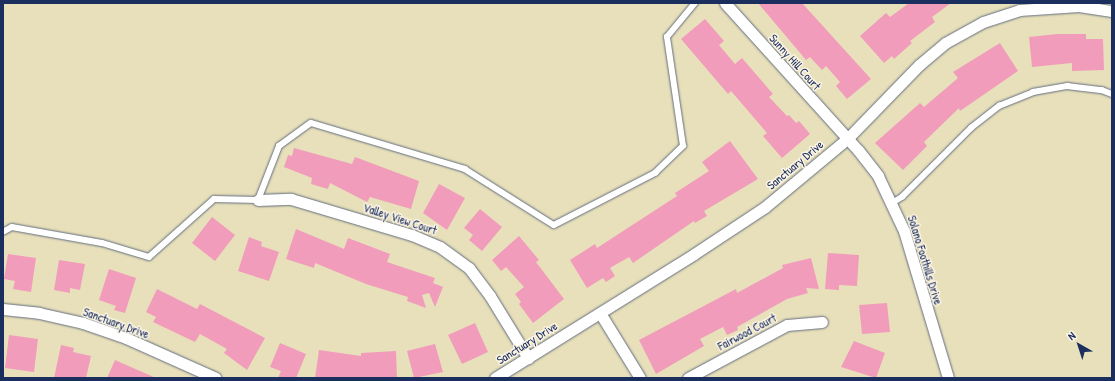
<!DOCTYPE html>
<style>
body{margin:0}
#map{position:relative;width:1115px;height:381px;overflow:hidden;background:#e8e0bb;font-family:"Patrick Hand",sans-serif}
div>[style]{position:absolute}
.building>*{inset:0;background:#f19cbb}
.roads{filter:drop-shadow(0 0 1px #636d7f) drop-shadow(0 0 1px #636d7f)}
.service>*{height:5.5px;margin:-2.75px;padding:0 2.75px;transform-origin:2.75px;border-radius:2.75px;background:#fff}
.minor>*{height:11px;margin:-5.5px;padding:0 5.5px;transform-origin:5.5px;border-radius:5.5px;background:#fff}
span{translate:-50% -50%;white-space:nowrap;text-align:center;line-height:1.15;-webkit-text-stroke:3px #fcf5e5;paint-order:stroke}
.street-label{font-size:12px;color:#1b2f5e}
.frame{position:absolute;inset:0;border:4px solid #1b2f5e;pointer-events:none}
.north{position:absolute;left:1059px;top:325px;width:40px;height:40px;-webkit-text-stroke:3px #fcf5e5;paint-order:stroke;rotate:321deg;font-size:11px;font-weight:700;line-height:16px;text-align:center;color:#1b2f5e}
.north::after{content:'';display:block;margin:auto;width:14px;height:18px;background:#1b2f5e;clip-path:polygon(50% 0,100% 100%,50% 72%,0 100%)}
</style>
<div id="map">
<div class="building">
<i style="clip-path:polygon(758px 3px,802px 3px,871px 79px,847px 99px,836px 86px,840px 82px,826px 66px,822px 70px,810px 57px,806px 60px)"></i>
<i style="clip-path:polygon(909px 3px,951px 3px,932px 17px,935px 22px,910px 41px,912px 43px,894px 59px,892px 56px,884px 63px,860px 36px,886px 13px,890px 17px)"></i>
<i style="clip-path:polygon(705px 19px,724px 41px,719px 45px,735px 64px,742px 58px,773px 94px,769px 97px,787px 116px,789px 115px,796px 123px,799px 121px,810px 134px,782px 158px,763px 136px,767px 133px,731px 91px,728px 94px,681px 39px)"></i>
<i style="clip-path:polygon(1057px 34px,1086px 34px,1086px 39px,1103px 39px,1104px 70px,1072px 71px,1072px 63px,1032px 67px,1029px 37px)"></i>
<i style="clip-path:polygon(1000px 43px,1018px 71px,960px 111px,959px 108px,924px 142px,927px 146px,903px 170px,875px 143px,920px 103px,924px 107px,958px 78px,953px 72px)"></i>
<i style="clip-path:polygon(730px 141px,758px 179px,704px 211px,707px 216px,695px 223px,694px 221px,633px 263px,629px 257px,610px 268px,615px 276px,606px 282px,603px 278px,587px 288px,570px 260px,595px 244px,597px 248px,677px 196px,675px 193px,709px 171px,702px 162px)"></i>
<i style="clip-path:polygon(294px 148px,352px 164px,355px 157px,419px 181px,411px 209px,370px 197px,367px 202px,330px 183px,328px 189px,311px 184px,312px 178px,284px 167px,288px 155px,292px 156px)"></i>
<i style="clip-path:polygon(439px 184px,465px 198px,447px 230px,423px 213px)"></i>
<i style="clip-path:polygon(480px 209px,502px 227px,482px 251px,469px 240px,473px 235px,464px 228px)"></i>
<i style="clip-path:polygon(212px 217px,235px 235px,215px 261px,192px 243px)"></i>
<i style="clip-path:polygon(296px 229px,344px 249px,348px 238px,390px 254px,387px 262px,435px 278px,433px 283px,443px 287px,435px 307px,429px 293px,422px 295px,426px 308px,407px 301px,408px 297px,366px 284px,315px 263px,314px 268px,286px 259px)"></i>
<i style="clip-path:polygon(519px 236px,539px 260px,536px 262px,564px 299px,533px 323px,519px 304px,521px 302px,515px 294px,524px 287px,506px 267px,501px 271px,492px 260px)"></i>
<i style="clip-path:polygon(249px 237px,262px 242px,261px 246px,279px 252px,269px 281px,238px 271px)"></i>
<i style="clip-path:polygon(828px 253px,859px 255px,857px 286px,839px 285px,839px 290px,825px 289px)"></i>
<i style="clip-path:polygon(8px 254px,36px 258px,31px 292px,13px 289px,15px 281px,4px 279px)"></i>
<i style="clip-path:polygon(811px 258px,819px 289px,806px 288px,808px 293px,787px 299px,737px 327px,738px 330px,727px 335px,723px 327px,700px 339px,704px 346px,656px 374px,639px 340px,736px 289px,737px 293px,783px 268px,782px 265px)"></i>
<i style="clip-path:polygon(59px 260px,85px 264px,80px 290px,70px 288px,70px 293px,54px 290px)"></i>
<i style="clip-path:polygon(109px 269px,136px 278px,125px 313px,114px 310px,116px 306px,99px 300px)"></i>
<i style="clip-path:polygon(157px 289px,197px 309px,200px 304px,265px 338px,247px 370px,224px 353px,227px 349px,200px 334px,195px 342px,153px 322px,156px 317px,146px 312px)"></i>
<i style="clip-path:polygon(887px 303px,890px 332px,862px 334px,859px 305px)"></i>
<i style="clip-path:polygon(475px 323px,488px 352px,462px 364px,448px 335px)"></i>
<i style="clip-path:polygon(9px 335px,38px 339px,34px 372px,5px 368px)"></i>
<i style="clip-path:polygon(854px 341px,885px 353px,876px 378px,841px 367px)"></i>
<i style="clip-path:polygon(280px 343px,306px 354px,296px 378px,278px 378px,281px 371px,270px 367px)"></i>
<i style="clip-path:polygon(435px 344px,443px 372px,414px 378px,407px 351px)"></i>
<i style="clip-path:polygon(61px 345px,74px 348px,73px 352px,91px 356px,86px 378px,54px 378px)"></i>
<i style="clip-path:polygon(319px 350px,361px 356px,361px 353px,396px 351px,397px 378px,315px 378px)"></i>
<i style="clip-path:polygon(115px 360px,156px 378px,107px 378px)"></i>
</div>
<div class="roads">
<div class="service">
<i style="left:892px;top:203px;width:12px;rotate:-31deg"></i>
<i style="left:902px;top:197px;width:98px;rotate:-45deg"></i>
<i style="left:971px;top:128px;width:36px;rotate:-38deg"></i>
<i style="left:999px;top:106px;width:37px;rotate:-22deg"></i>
<i style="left:1033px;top:92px;width:35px;rotate:-10deg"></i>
<i style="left:1067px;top:86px;width:35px;rotate:7deg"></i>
<i style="left:1102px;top:90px;width:11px;rotate:22deg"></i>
<i style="left:3px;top:232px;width:10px;rotate:-29deg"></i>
<i style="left:12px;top:227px;width:91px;rotate:10.1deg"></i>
<i style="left:102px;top:243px;width:49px;rotate:16.6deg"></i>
<i style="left:149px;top:257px;width:87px;rotate:-41.7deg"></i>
<i style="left:214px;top:199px;width:44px;rotate:1.3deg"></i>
<i style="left:258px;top:200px;width:58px;rotate:-68.7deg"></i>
<i style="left:279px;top:146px;width:39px;rotate:-36deg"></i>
<i style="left:311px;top:123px;width:161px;rotate:16.6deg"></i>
<i style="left:465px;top:169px;width:105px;rotate:32.2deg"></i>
<i style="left:554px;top:225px;width:114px;rotate:-27.2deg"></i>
<i style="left:655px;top:173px;width:39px;rotate:-44deg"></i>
<i style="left:683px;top:146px;width:110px;rotate:-98.4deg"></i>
<i style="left:667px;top:37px;width:44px;rotate:-50.5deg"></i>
</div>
<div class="minor">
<i style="left:725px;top:3px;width:198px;rotate:47.9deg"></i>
<i style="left:858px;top:150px;width:33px;rotate:52deg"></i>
<i style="left:878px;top:176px;width:61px;rotate:64.7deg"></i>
<i style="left:904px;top:231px;width:153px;rotate:73.3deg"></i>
<i style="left:258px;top:200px;width:33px;rotate:-2deg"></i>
<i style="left:291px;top:199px;width:126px;rotate:16.6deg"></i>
<i style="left:412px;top:235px;width:30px;rotate:23deg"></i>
<i style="left:440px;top:247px;width:36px;rotate:36deg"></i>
<i style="left:469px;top:268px;width:35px;rotate:53deg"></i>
<i style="left:490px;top:296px;width:73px;rotate:58.5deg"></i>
<i style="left:3px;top:309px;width:36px;rotate:6deg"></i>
<i style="left:39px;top:313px;width:45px;rotate:12.8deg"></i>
<i style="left:83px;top:323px;width:46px;rotate:19.2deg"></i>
<i style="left:126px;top:338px;width:98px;rotate:24deg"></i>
<i style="left:600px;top:313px;width:76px;rotate:58.4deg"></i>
<i style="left:495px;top:378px;width:234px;rotate:-31.9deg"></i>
<i style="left:694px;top:254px;width:85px;rotate:-33.5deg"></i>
<i style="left:765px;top:207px;width:108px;rotate:-39.7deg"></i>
<i style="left:848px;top:138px;width:102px;rotate:-45.8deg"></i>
<i style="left:919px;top:65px;width:34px;rotate:-40deg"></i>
<i style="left:945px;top:43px;width:43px;rotate:-28.9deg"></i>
<i style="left:983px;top:22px;width:38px;rotate:-18deg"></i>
<i style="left:1019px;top:10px;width:60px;rotate:-3.8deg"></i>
<i style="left:1079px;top:6px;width:33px;rotate:9deg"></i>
<i style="left:688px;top:378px;width:112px;rotate:-28.2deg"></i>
<i style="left:787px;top:325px;width:35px;rotate:-5deg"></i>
</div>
</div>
<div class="street-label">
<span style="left:795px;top:62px;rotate:48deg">Sunny Hill Court</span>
<span style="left:795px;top:165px;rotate:-40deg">Sanctuary Drive</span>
<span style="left:400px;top:219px;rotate:18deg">Valley View Court</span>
<span style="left:925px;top:260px;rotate:73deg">Solano Foothills Drive</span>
<span style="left:116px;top:323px;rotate:20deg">Sanctuary Drive</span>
<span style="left:747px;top:332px;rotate:-28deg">Fairwood Court</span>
<span style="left:527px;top:343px;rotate:-32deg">Sanctuary Drive</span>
</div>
<div class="frame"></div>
<div class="north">N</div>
</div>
